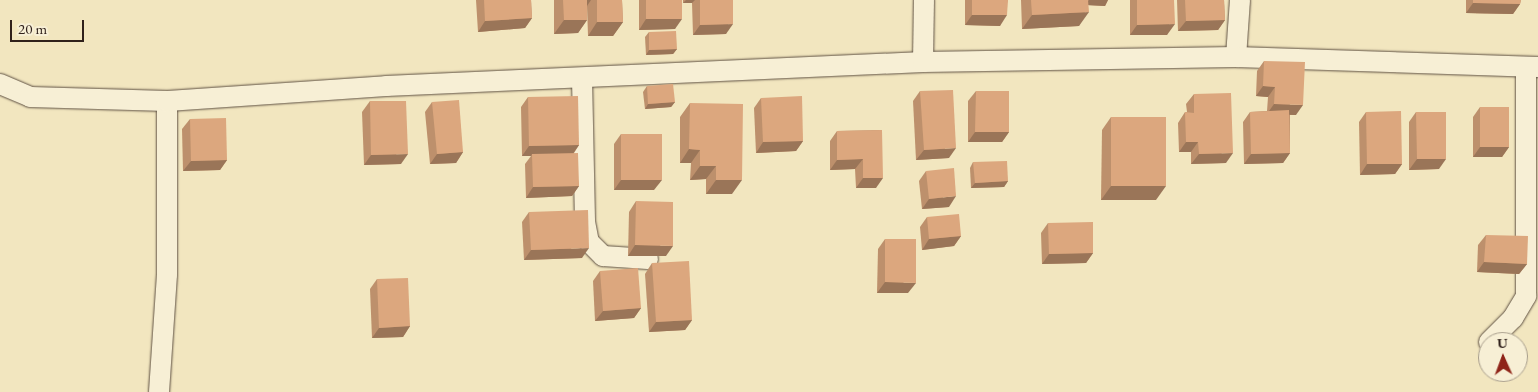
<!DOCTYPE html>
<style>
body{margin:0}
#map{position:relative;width:1538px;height:392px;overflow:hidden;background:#f2e6bf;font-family:"EB Garamond",serif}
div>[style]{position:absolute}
.roads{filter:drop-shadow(0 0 1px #605244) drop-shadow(0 0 1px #605244)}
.street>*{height:20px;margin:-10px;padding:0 10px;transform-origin:10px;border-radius:10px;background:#f7efd5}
.wall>*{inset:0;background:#bd906c}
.shaded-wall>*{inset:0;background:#9a7558}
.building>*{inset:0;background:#dca77e}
span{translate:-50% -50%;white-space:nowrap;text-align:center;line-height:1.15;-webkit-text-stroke:5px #f7efd5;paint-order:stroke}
.north{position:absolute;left:1478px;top:332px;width:50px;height:50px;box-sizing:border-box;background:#f7efd5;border:1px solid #a79d8b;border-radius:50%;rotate:358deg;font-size:14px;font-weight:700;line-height:20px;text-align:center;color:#30211b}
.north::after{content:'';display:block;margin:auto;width:18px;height:22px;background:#8f2418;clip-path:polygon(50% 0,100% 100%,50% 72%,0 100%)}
.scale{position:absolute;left:10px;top:20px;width:74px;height:22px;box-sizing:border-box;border:2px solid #30211b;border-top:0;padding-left:6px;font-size:15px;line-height:18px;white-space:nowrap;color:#30211b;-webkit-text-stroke:4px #f7efd5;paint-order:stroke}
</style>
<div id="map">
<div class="roads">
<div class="street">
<i style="left:1236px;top:57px;width:57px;rotate:-86deg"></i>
<i style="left:923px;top:62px;width:62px;rotate:-89.1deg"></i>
<i style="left:582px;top:78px;width:144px;rotate:88.8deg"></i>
<i style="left:585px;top:222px;width:20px;rotate:79deg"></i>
<i style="left:589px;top:242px;width:20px;rotate:45deg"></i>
<i style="left:603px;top:256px;width:45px;rotate:3.8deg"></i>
<i style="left:0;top:84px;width:33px;rotate:23deg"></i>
<i style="left:30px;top:97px;width:137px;rotate:1.7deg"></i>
<i style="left:1489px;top:342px;width:34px;rotate:-45deg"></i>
<i style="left:1513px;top:318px;width:26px;rotate:-59deg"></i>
<i style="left:1526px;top:296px;width:229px;rotate:-90deg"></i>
<i style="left:159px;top:392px;width:118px;rotate:-86.1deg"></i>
<i style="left:167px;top:274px;width:173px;rotate:-90deg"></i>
<i style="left:167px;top:101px;width:220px;rotate:-3.9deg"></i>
<i style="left:386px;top:86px;width:538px;rotate:-2.56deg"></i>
<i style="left:923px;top:62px;width:313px;rotate:-0.9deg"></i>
<i style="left:1236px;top:57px;width:302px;rotate:1.9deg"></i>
</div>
</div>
<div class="wall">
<i style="clip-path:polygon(476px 0,531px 0,532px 18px,525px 28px,478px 32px)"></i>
<i style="clip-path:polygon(554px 0,622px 0,623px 22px,613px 36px,588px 36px,587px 6px,587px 20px,578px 33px,554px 34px)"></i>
<i style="clip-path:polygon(639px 0,682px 0,675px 29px,639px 30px)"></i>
<i style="clip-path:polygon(683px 0,733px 0,726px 34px,693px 35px,692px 3px,683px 3px)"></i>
<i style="clip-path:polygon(965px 0,1008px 0,1000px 26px,965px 25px)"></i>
<i style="clip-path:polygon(1021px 0,1108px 0,1105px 6px,1088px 5px,1079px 26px,1022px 29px)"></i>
<i style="clip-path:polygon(1130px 0,1174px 0,1167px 35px,1130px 35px)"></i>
<i style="clip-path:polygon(1177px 0,1224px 0,1225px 20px,1218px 30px,1178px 31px)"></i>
<i style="clip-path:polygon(1466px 0,1521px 0,1520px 4px,1513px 14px,1466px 13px)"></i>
<i style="clip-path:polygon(649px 32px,677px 49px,673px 54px,646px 55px,645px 37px)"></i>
<i style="clip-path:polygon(1264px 61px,1296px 115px,1290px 115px,1290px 153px,1283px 163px,1244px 164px,1243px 122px,1250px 112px,1267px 111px,1268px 97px,1256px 96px,1257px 71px)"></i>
<i style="clip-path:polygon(647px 86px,675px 102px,671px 107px,645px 109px,643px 92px)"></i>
<i style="clip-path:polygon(920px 91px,949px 158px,916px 160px,913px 101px)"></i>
<i style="clip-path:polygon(976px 91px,1009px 132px,1002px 142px,968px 142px,968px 101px)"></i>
<i style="clip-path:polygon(1194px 94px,1226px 163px,1191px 164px,1191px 152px,1179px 152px,1178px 123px,1185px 112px,1187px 112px,1186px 104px)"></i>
<i style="clip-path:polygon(528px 97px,579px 145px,574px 153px,579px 186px,572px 196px,526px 198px,525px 164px,531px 156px,522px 156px,521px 107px)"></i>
<i style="clip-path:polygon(761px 98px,803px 141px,796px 151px,756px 153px,754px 108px)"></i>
<i style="clip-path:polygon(370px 101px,401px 164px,364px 165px,362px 112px)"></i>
<i style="clip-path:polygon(432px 102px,463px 152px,456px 163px,430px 164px,425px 112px)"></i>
<i style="clip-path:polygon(690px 103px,732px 194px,706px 194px,706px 179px,690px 180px,691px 163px,680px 163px,680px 117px)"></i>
<i style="clip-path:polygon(1480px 107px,1509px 147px,1502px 157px,1473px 157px,1473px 117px)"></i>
<i style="clip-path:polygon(1366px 112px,1402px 164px,1395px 174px,1360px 175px,1359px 122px)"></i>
<i style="clip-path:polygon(1416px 112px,1439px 169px,1409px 170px,1409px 122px)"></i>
<i style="clip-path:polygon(1111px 117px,1156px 200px,1101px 200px,1102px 130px)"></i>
<i style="clip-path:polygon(190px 119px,227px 160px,220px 170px,183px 171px,182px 129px)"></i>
<i style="clip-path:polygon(882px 130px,876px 188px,856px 188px,855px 169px,830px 170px,830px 141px,837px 131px)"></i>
<i style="clip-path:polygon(621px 134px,654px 190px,614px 190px,614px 144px)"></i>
<i style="clip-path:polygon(973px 162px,1008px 181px,1004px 187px,971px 188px,970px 168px)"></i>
<i style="clip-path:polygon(926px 171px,949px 207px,922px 209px,919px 181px)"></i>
<i style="clip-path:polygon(636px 201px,666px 256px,628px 256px,629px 212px)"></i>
<i style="clip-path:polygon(529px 212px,582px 258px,524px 260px,522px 222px)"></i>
<i style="clip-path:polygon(927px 217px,961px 236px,954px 246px,922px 250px,920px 227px)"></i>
<i style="clip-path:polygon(1048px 223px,1093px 253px,1086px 263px,1042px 264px,1041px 233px)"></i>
<i style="clip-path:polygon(1486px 235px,1527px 264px,1519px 274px,1477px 272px,1478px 245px)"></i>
<i style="clip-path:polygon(885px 239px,908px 293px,877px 293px,878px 249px)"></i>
<i style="clip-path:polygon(652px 263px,692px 320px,685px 330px,649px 332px,645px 274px)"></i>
<i style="clip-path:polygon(600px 271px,641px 308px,634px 318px,595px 321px,593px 281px)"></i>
<i style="clip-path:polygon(377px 279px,410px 326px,403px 337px,372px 338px,370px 289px)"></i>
</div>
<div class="shaded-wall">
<i style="clip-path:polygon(581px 0,591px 0,587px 6px)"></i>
<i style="clip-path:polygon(686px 0,695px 0,692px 3px,683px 3px)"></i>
<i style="clip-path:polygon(1089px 0,1108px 0,1105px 6px,1085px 5px)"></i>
<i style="clip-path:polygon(1473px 3px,1520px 4px,1513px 14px,1466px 13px)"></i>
<i style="clip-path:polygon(1089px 12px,1079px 26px,1022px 29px,1032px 15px)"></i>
<i style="clip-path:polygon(972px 15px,1007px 15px,1000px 26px,965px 25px)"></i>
<i style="clip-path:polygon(532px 18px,525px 28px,478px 32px,485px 21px)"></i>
<i style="clip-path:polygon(646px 19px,682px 19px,675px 29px,639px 30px)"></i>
<i style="clip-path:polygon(564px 20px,587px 20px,578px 33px,554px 34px)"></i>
<i style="clip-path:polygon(1225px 20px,1218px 30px,1178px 31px,1186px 21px)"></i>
<i style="clip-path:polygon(597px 22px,623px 22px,613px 36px,588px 36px)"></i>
<i style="clip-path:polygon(733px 24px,726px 34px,693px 35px,700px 25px)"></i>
<i style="clip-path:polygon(1175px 24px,1167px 35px,1130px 35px,1137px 25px)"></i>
<i style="clip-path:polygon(677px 49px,673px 54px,646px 55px,649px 50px)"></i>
<i style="clip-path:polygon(1263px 86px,1275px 87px,1268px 97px,1256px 96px)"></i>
<i style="clip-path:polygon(675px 102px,671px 107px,645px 109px,648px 104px)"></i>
<i style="clip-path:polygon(1274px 104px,1303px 105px,1296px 115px,1267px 114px)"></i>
<i style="clip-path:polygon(975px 132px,1009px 132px,1002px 142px,968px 142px)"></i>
<i style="clip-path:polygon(803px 141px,796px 151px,756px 153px,763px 142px)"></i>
<i style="clip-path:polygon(1186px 142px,1198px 142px,1191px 152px,1179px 152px)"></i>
<i style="clip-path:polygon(579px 145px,572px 155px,532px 154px,531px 156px,522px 156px,529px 146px)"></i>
<i style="clip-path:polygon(1480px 147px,1509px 147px,1502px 157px,1473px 157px)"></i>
<i style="clip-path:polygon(956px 148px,949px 158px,916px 160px,924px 150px)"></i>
<i style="clip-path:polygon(689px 149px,700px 150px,691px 163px,680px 163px)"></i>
<i style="clip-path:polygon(463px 152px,456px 163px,430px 164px,437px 154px)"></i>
<i style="clip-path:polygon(1233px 153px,1226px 163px,1191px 164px,1199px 154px)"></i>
<i style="clip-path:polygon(1290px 153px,1283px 163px,1244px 164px,1251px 154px)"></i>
<i style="clip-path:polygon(408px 154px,401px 164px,364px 165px,371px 155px)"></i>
<i style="clip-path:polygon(863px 159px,855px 169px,830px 170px,837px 160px)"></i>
<i style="clip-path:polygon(1417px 159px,1446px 159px,1439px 169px,1409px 170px)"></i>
<i style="clip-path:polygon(227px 160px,220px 170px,183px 171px,191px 161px)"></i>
<i style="clip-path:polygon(1367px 164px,1402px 164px,1395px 174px,1360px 175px)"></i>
<i style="clip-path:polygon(700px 166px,716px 166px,706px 179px,690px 180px)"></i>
<i style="clip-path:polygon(863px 178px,883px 178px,876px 188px,856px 188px)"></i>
<i style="clip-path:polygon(621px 180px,662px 180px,654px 190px,614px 190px)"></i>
<i style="clip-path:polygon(716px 180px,742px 180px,732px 194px,706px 194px)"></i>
<i style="clip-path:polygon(1008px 181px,1004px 187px,971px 188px,975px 183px)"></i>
<i style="clip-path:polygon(579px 186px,572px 196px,526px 198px,533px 187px)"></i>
<i style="clip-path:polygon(1111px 186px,1166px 186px,1156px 200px,1101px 200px)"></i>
<i style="clip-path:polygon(956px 196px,949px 207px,922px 209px,929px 199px)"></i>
<i style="clip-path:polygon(961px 236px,954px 246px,922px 250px,929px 239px)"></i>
<i style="clip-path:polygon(635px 245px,673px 246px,666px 256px,628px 256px)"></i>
<i style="clip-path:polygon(589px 248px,582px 258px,524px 260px,531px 250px)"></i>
<i style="clip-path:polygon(1093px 253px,1086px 263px,1042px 264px,1049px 254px)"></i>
<i style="clip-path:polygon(1484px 262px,1527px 264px,1519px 274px,1477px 272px)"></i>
<i style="clip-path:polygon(885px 282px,916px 283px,908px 293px,877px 293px)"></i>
<i style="clip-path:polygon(641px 308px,634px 318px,595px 321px,603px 311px)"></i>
<i style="clip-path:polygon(692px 320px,685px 330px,649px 332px,656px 322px)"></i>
<i style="clip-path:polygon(410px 326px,403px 337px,372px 338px,379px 328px)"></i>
</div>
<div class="building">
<i style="clip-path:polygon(484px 0,531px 0,532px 18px,485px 21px)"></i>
<i style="clip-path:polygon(563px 0,587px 0,587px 20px,564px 20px)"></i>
<i style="clip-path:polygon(597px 0,622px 0,623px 22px,597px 22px)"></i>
<i style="clip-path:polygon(646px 0,682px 0,682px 19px,646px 19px)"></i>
<i style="clip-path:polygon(700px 0,733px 0,733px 24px,700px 25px)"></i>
<i style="clip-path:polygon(972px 0,1008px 0,1007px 15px,972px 15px)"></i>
<i style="clip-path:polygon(1031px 0,1088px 0,1089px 12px,1032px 15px)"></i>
<i style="clip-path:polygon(1137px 0,1174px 0,1175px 24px,1137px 25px)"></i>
<i style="clip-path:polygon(1185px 0,1224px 0,1225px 20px,1186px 21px)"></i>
<i style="clip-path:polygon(1473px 0,1521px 0,1520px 4px,1473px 3px)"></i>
<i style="clip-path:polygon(676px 31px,677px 49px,649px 50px,649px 32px)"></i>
<i style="clip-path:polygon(1264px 61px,1305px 62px,1303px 105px,1274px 104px,1275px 87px,1263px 86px)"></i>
<i style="clip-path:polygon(673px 84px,675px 102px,648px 104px,647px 86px)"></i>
<i style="clip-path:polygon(953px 90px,956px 148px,924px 150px,920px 91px)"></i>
<i style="clip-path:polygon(976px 91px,1009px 91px,1009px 132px,975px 132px)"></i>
<i style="clip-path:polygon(1231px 93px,1233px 153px,1199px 154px,1198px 142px,1186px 142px,1185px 112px,1194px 113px,1194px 94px)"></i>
<i style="clip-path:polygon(578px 96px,579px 145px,529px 146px,528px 97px)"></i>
<i style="clip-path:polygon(802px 96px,803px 141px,763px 142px,761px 98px)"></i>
<i style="clip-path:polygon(459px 100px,463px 152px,437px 154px,432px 102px)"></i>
<i style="clip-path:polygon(370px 101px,406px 101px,408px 154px,371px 155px)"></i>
<i style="clip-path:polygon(690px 103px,743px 104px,742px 180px,716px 180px,716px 166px,700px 166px,700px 150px,689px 149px)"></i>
<i style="clip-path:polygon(1480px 107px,1509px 107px,1509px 147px,1480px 147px)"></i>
<i style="clip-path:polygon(1289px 110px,1290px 153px,1251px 154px,1250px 112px)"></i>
<i style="clip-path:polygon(1401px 111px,1402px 164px,1367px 164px,1366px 112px)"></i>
<i style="clip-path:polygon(1416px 112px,1446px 112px,1446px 159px,1417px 159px)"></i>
<i style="clip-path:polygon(1111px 117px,1166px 117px,1166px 186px,1111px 186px)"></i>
<i style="clip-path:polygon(226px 118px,227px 160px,191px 161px,190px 119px)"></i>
<i style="clip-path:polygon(882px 130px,883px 178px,863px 178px,863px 159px,837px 160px,837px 131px)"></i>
<i style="clip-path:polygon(621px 134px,662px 134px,662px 180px,621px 180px)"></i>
<i style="clip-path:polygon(578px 153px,579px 186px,533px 187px,532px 154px)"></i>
<i style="clip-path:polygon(1007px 161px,1008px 181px,975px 183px,973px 162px)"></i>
<i style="clip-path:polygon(954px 168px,956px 196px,929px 199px,926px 171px)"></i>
<i style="clip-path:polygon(636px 201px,673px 202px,673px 246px,635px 245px)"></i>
<i style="clip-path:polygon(588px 210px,589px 248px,531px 250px,529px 212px)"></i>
<i style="clip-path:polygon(959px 214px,961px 236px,929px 239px,927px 217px)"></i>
<i style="clip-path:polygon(1093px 222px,1093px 253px,1049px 254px,1048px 223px)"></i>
<i style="clip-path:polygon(1486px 235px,1528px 236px,1527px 264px,1484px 262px)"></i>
<i style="clip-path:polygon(885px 239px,916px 239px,916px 283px,885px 282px)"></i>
<i style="clip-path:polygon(689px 261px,692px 320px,656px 322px,652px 263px)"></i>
<i style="clip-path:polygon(638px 268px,641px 308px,603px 311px,600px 271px)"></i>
<i style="clip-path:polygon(408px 278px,410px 326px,379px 328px,377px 279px)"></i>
</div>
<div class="north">U</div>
<div class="scale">20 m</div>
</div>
